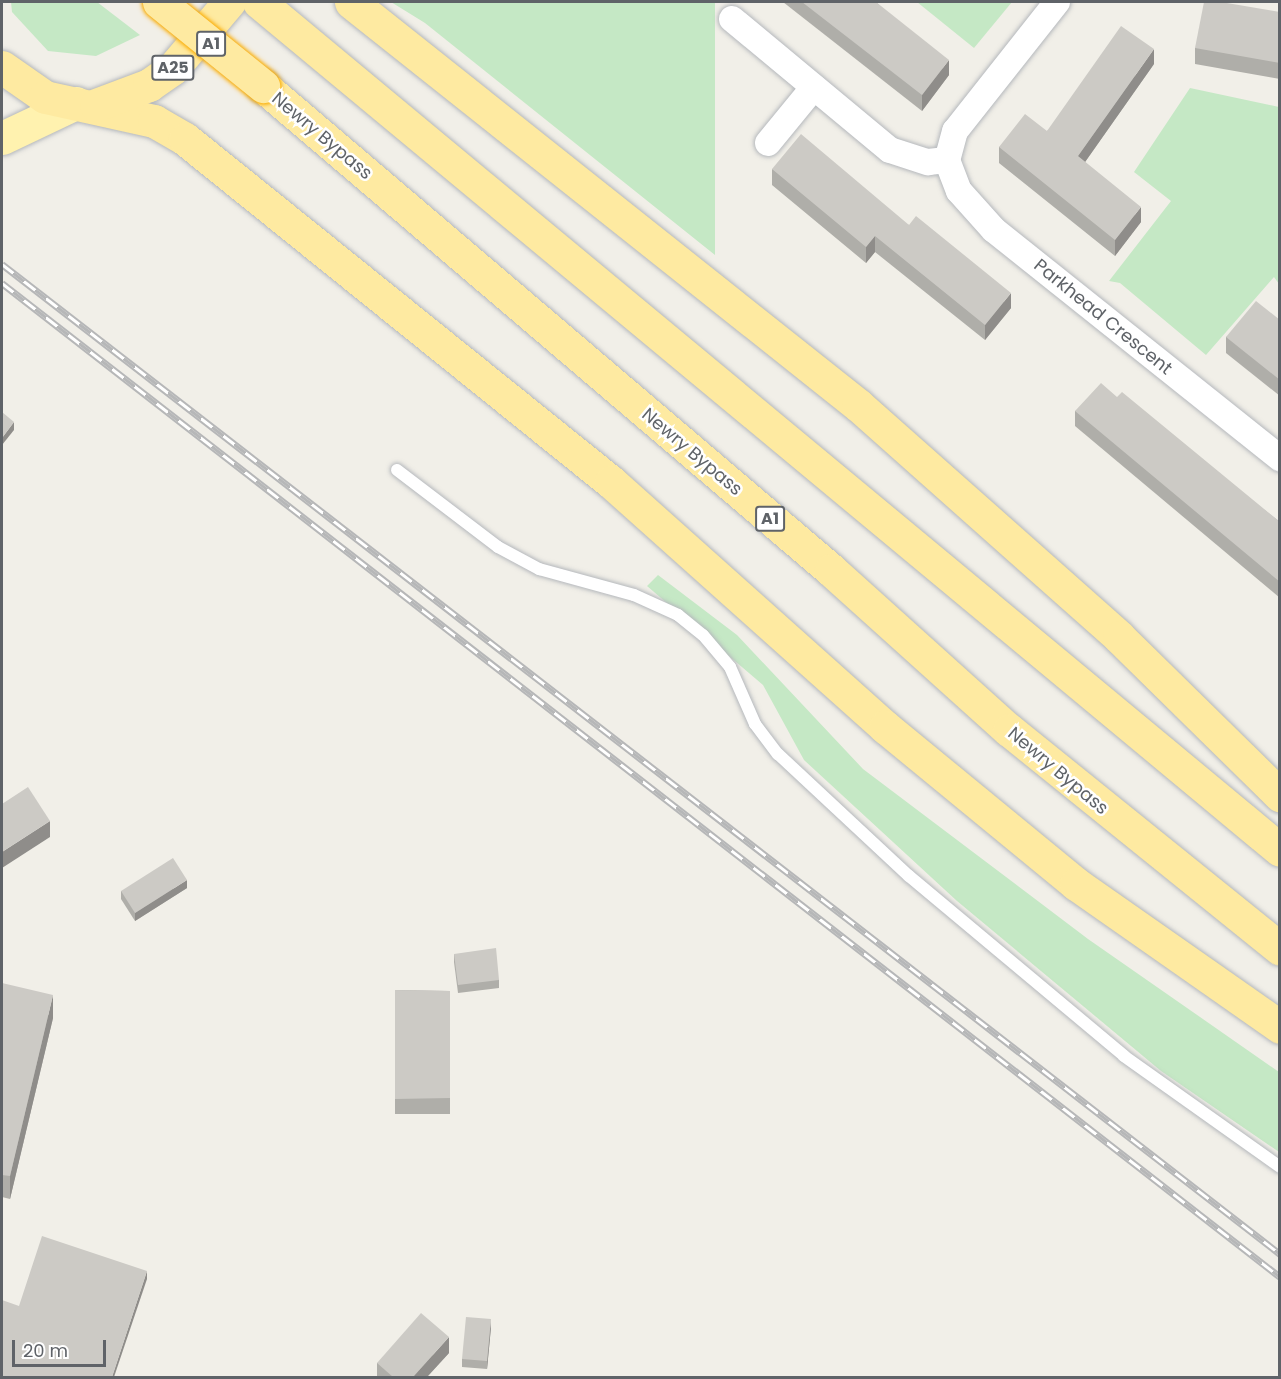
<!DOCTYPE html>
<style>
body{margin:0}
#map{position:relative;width:1281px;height:1379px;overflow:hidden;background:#f1efe8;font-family:Poppins,sans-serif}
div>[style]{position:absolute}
.green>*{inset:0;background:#c5e8c5}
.roads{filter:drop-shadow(0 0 2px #b5b8bc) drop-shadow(0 0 2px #b5b8bc)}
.service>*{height:12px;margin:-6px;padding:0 6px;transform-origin:6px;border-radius:6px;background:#fff}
.minor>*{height:26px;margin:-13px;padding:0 13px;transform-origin:13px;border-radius:13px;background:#fff}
.primary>*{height:33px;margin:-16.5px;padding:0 16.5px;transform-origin:16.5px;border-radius:16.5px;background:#fff2af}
.trunk>*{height:33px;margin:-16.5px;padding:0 16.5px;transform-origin:16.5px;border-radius:16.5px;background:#feeaa1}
.rail>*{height:7px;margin-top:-3.5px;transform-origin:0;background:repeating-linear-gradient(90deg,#fff 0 14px,#b6b7b8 0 28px);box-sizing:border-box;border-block:2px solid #b6b7b8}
.bridges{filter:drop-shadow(0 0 2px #f9ab00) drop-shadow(0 0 2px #f9ab00)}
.trunk-bridge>*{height:33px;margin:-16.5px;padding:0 16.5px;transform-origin:16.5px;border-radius:16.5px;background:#feeaa1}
.wall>*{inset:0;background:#afaea9}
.shaded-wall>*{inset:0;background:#8f8d8a}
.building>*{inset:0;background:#cccac5}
span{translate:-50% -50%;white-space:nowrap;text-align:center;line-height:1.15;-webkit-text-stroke:5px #fff;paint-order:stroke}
.shield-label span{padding:2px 4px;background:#fff;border:2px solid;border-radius:4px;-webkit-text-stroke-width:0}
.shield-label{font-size:16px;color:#5f6368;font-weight:700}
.street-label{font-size:18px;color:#5f6368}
.frame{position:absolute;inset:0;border:3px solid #5f6368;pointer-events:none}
.scale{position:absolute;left:12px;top:1340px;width:94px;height:27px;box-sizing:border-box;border:3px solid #5f6368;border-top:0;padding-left:8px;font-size:18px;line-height:21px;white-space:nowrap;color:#5f6368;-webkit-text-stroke:4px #fff;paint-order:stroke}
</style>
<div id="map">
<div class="green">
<i style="clip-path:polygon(11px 2px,97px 2px,140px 35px,96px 56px,48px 51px,12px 12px)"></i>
<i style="clip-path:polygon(391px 2px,715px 2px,715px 255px,425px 23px)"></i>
<i style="clip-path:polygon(917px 2px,1012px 2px,974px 48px)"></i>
<i style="clip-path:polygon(1190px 88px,1279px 107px,1279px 284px,1274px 277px,1206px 355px,1120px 283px,1109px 281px,1171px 201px,1134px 172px)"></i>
<i style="clip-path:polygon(658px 575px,737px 635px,863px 769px,1088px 939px,1279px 1072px,1279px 1152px,1161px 1071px,957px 901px,804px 760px,763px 685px,647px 586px)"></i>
</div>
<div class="roads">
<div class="service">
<i style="left:397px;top:470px;width:127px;rotate:37.3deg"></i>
<i style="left:498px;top:547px;width:47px;rotate:28.2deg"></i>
<i style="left:539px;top:569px;width:98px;rotate:15.3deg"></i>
<i style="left:634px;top:595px;width:48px;rotate:24.4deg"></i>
<i style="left:678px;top:615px;width:32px;rotate:39deg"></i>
<i style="left:703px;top:635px;width:42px;rotate:49.8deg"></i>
<i style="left:730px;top:667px;width:62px;rotate:66.3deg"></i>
<i style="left:755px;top:724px;width:38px;rotate:53deg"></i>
<i style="left:778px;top:754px;width:179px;rotate:43deg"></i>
<i style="left:909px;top:876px;width:280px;rotate:39.9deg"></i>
<i style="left:1124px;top:1056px;width:191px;rotate:35.4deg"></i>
</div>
<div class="minor">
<i style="left:1057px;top:2px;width:164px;rotate:128.3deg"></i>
<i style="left:955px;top:131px;width:30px;rotate:105deg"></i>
<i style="left:947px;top:160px;width:33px;rotate:69deg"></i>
<i style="left:959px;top:191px;width:52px;rotate:48.1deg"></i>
<i style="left:994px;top:230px;width:366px;rotate:38.6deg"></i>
<i style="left:732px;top:19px;width:205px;rotate:39.7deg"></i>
<i style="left:890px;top:150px;width:40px;rotate:18deg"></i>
<i style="left:928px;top:162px;width:19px;rotate:-6deg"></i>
<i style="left:768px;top:143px;width:72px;rotate:-50.6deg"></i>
</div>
<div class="primary">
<i style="left:2px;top:138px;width:82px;rotate:-25.3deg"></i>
</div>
<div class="trunk">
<i style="left:259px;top:2px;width:1327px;rotate:39.71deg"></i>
<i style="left:351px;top:2px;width:648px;rotate:38.48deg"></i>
<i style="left:858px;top:405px;width:349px;rotate:41.6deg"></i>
<i style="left:1119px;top:637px;width:226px;rotate:44.5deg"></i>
<i style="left:2px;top:67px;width:52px;rotate:34.9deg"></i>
<i style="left:45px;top:97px;width:112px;rotate:12.4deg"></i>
<i style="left:154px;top:121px;width:36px;rotate:30deg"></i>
<i style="left:185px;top:139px;width:547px;rotate:38.84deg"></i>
<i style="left:611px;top:482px;width:368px;rotate:41.8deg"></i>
<i style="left:885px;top:727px;width:247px;rotate:39.4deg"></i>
<i style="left:1076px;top:884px;width:249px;rotate:35deg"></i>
<i style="left:263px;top:86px;width:746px;rotate:40.43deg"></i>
<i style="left:831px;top:570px;width:239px;rotate:42deg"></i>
<i style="left:1009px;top:730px;width:348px;rotate:38.9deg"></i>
<i style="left:96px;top:105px;width:57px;rotate:-20.7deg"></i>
<i style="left:149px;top:85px;width:29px;rotate:-35deg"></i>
<i style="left:173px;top:68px;width:87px;rotate:-49.7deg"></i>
</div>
</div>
<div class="rail">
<i style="left:2px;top:264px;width:1617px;rotate:37.76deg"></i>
<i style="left:2px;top:283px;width:1619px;rotate:37.87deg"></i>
</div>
<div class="bridges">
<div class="trunk-bridge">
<i style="left:159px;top:2px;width:134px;rotate:38.9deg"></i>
</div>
</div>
<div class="wall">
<i style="clip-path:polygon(783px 2px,876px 2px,949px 75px,922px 111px)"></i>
<i style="clip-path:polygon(1280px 12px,1280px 79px,1195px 64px,1195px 48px)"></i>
<i style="clip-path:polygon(1154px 64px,1085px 162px,1141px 222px,1115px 256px,999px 163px,999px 147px,1047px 131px)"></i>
<i style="clip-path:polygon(772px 169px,909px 225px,1011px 308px,985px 340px,875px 252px,866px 263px,772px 185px)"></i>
<i style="clip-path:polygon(1280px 320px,1280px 396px,1226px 353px,1226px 337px)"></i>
<i style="clip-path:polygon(1117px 397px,1280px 522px,1280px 598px,1075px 426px,1075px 411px)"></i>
<i style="clip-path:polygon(187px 888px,135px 921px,121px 899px,121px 891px)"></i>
<i style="clip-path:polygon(454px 954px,499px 980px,499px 988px,458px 993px,454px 962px)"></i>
<i style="clip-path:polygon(2px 983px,53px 1018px,10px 1199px,2px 1197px)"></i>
<i style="clip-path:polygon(395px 990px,450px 991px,450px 1114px,395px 1114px)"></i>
<i style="clip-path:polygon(491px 1327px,487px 1369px,462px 1367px,462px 1359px)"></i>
<i style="clip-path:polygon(449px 1353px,427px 1377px,377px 1377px,377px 1363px)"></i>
</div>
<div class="shaded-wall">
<i style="clip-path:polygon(1154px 49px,1154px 64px,1078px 172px,1078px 156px)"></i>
<i style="clip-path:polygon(949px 60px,949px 75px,922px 111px,922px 95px)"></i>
<i style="clip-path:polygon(1141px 207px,1141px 222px,1115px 256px,1115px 240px)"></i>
<i style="clip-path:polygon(875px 236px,875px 252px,866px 263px,866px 247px)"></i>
<i style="clip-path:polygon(1011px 293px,1011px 308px,985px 340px,985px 325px)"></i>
<i style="clip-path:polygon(14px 422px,14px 430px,2px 445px,2px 438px)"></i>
<i style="clip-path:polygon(50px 821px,50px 837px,2px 868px,2px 852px)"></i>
<i style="clip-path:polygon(187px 880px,187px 888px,135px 921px,135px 913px)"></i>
<i style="clip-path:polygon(53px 995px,53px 1018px,10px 1199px,10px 1176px)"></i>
<i style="clip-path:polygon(147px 1271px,147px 1279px,114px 1377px,112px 1377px)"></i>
<i style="clip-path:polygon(491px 1319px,491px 1327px,487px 1369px,487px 1361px)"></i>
<i style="clip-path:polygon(449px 1337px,449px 1353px,427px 1377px,413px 1377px)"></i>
</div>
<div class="building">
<i style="clip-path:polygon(802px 2px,876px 2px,949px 60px,922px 95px)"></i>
<i style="clip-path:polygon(1204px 2px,1221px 2px,1280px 12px,1280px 63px,1195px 48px)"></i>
<i style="clip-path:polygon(1121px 26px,1154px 49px,1078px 156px,1141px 207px,1115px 240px,999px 147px,1025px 114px,1047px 131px)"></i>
<i style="clip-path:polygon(801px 134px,909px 225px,916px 216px,1011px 293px,985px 325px,875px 236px,866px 247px,772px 169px)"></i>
<i style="clip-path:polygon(1256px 301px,1280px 320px,1280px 380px,1226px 337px)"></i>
<i style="clip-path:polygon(1101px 383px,1117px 397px,1122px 392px,1280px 522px,1280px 582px,1075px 411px)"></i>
<i style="clip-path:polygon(2px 412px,14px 422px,2px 438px)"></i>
<i style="clip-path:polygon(28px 787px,50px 821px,2px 852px,2px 804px)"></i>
<i style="clip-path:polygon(173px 858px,187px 880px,135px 913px,121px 891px)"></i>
<i style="clip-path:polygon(496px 948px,499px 980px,458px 985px,454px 954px)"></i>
<i style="clip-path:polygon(2px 983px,53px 995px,10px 1176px,2px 1175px)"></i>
<i style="clip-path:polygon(395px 990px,450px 991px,450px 1098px,395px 1099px)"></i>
<i style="clip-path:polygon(42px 1236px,147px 1271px,112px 1377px,2px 1377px,2px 1300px,19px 1306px)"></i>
<i style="clip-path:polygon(421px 1313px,449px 1337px,413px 1377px,393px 1377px,377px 1363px)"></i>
<i style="clip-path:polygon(466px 1317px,491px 1319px,487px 1361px,462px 1359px)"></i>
</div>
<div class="shield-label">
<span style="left:211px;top:44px">A1</span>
<span style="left:173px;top:68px">A25</span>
<span style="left:770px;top:519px">A1</span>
</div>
<div class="street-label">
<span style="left:322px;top:136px;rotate:40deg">Newry Bypass</span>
<span style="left:1103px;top:317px;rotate:39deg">Parkhead Crescent</span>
<span style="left:692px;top:452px;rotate:40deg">Newry Bypass</span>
<span style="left:1058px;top:771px;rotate:40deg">Newry Bypass</span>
</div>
<div class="frame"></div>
<div class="scale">20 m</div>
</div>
